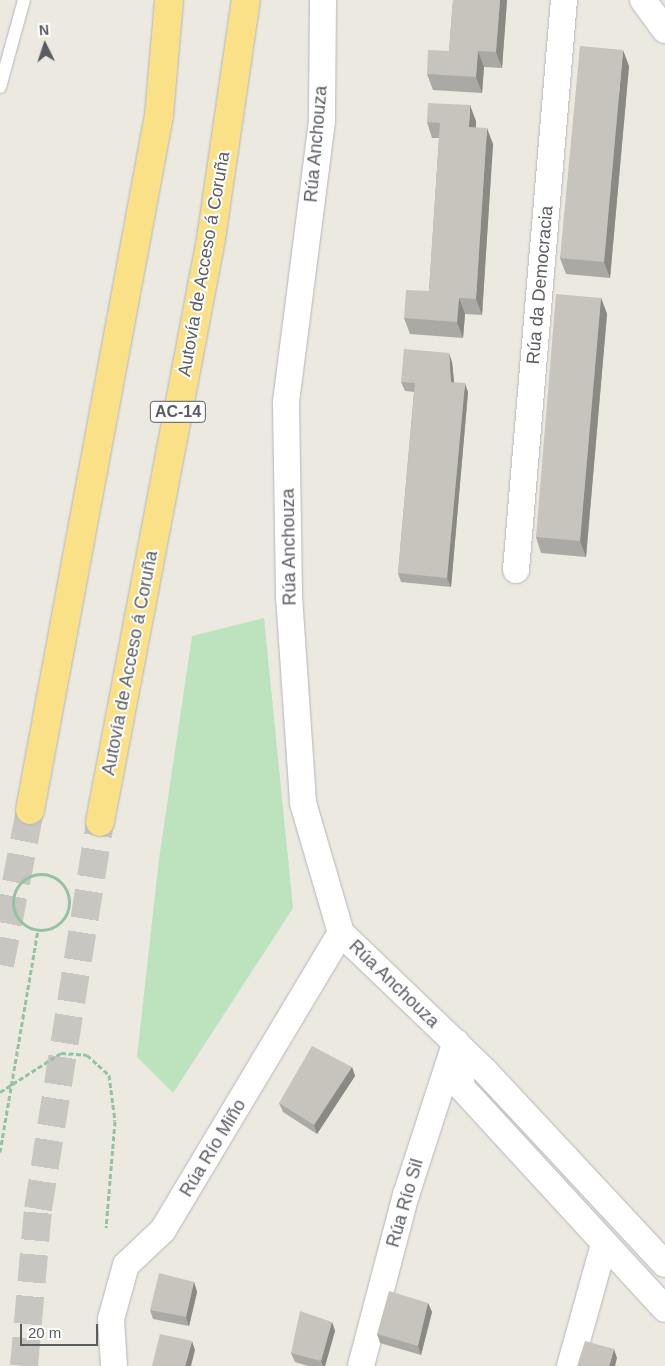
<!DOCTYPE html>
<meta charset="utf-8">
<style>
body{margin:0}
#map{position:relative;width:665px;height:1366px;overflow:hidden;background:#ece9e0;font-family:Helvetica,sans-serif}
div>[style]{position:absolute}
.green>*{inset:0;background:#bce3be}
.highway-tunnel>*{height:28px;margin-top:-14px;transform-origin:0;background:repeating-linear-gradient(90deg,#c7c6c0 0 28px,transparent 0 42px)}
.path>*{height:3px;margin-top:-1.5px;transform-origin:0;background:repeating-linear-gradient(90deg,#95c2a3 0 5px,transparent 0 7.5px)}
.path>.ring{margin:-1.5px;padding:0;box-sizing:content-box;background:none;border:3px solid #95c2a3;border-radius:50%}
.roads{filter:drop-shadow(0 0 1px #b3b6bb) drop-shadow(0 0 1px #b3b6bb)}
.lane>*{height:12px;margin:-6px;padding:0 6px;transform-origin:6px;border-radius:6px;background:#fff}
.street>*{height:26px;margin:-13px;padding:0 13px;transform-origin:13px;border-radius:13px;background:#fff}
.highway>*{height:28px;margin:-14px;padding:0 14px;transform-origin:14px;border-radius:14px;background:#fae188}
.wall>*{inset:0;background:#aaa9a3}
.shaded-wall>*{inset:0;background:#8b8984}
.building>*{inset:0;background:#c6c4bd}
span{translate:-50% -50%;white-space:nowrap;text-align:center;line-height:1.15;-webkit-text-stroke:4px #fff;paint-order:stroke}
.shield-label span{padding:1px 4px;background:#fff;border:1px solid;border-radius:4px;-webkit-text-stroke-width:0}
.shield-label{font-size:16px;color:#595c61;font-weight:700}
.street-label{font-size:18px;color:#595c61}
.north{position:absolute;left:20px;top:20px;width:50px;height:50px;-webkit-text-stroke:4px #fff;paint-order:stroke;rotate:356deg;font-size:14px;font-weight:700;line-height:20px;text-align:center;color:#595c61}
.north::after{content:'';display:block;margin:auto;width:18px;height:22px;background:#595c61;clip-path:polygon(50% 0,100% 100%,50% 72%,0 100%)}
.scale{position:absolute;left:20px;top:1324px;width:78px;height:22px;box-sizing:border-box;border:2px solid #595c61;border-top:0;padding-left:6px;font-size:15px;line-height:18px;white-space:nowrap;color:#595c61;-webkit-text-stroke:4px #fff;paint-order:stroke}
</style>
<div id="map">
<div class="green">
<i style="clip-path:polygon(264px 618px,293px 908px,173px 1093px,137px 1057px,159px 859px,192px 636px)"></i>
</div>
<div class="highway-tunnel">
<i style="left:0;top:965px;width:158px;rotate:-79deg"></i>
<i style="left:24px;top:1366px;width:158px;rotate:-84.9deg"></i>
<i style="left:38px;top:1209px;width:392px;rotate:-80.9deg"></i>
</div>
<div class="path">
<i class="ring" style="left:13px;top:874px;width:53px;height:53px"></i>
<i style="left:0;top:1092px;width:72px;rotate:-32.6deg"></i>
<i style="left:61px;top:1053px;width:26px;rotate:4deg"></i>
<i style="left:87px;top:1055px;width:30px;rotate:42deg"></i>
<i style="left:109px;top:1075px;width:46px;rotate:82.6deg"></i>
<i style="left:115px;top:1121px;width:107px;rotate:94.8deg"></i>
<i style="left:0;top:1152px;width:225px;rotate:-80.3deg"></i>
</div>
<div class="roads">
<div class="lane">
<i style="left:0;top:87px;width:90px;rotate:-74.6deg"></i>
</div>
<div class="street">
<i style="left:323px;top:0;width:121px;rotate:90.5deg"></i>
<i style="left:322px;top:121px;width:283px;rotate:97.3deg"></i>
<i style="left:286px;top:402px;width:194px;rotate:89.1deg"></i>
<i style="left:289px;top:596px;width:207px;rotate:86.1deg"></i>
<i style="left:303px;top:803px;width:135px;rotate:73.7deg"></i>
<i style="left:341px;top:933px;width:198px;rotate:43.8deg"></i>
<i style="left:484px;top:1070px;width:265px;rotate:47deg"></i>
<i style="left:643px;top:0;width:37px;rotate:54deg"></i>
<i style="left:516px;top:570px;width:572px;rotate:-85.19deg"></i>
<i style="left:456px;top:1042px;width:46px;rotate:82.6deg"></i>
<i style="left:462px;top:1088px;width:300px;rotate:47.4deg"></i>
<i style="left:114px;top:1366px;width:47px;rotate:-93.7deg"></i>
<i style="left:111px;top:1319px;width:56px;rotate:-74.5deg"></i>
<i style="left:126px;top:1265px;width:51px;rotate:-43.4deg"></i>
<i style="left:163px;top:1230px;width:346px;rotate:-59.1deg"></i>
<i style="left:361px;top:1366px;width:177px;rotate:-75.3deg"></i>
<i style="left:406px;top:1195px;width:152px;rotate:-72deg"></i>
<i style="left:570px;top:1366px;width:127px;rotate:-74.4deg"></i>
</div>
<div class="highway">
<i style="left:30px;top:810px;width:707px;rotate:-79.48deg"></i>
<i style="left:159px;top:115px;width:115px;rotate:-85deg"></i>
<i style="left:100px;top:822px;width:593px;rotate:-79.22deg"></i>
<i style="left:211px;top:239px;width:242px;rotate:-81.7deg"></i>
</div>
</div>
<div class="wall">
<i style="clip-path:polygon(453px 0,507px 0,502px 68px,484px 67px,482px 93px,433px 90px,427px 74px,449px 51px)"></i>
<i style="clip-path:polygon(629px 66px,610px 278px,566px 274px,560px 258px)"></i>
<i style="clip-path:polygon(476px 121px,476px 127px,493px 144px,482px 315px,465px 314px,463px 338px,410px 334px,404px 318px,429px 291px,439px 138px,432px 138px,427px 122px)"></i>
<i style="clip-path:polygon(601px 298px,607px 314px,586px 557px,541px 553px,536px 537px)"></i>
<i style="clip-path:polygon(452px 362px,454px 382px,468px 392px,451px 587px,401px 582px,398px 573px,414px 392px,405px 391px,401px 382px)"></i>
<i style="clip-path:polygon(352px 1067px,355px 1076px,317px 1134px,283px 1112px,279px 1103px)"></i>
<i style="clip-path:polygon(194px 1282px,197px 1292px,189px 1326px,153px 1319px,150px 1310px)"></i>
<i style="clip-path:polygon(428px 1303px,432px 1312px,421px 1355px,380px 1343px,377px 1334px)"></i>
<i style="clip-path:polygon(332px 1322px,335px 1331px,325px 1366px,308px 1366px,295px 1362px,291px 1353px)"></i>
</div>
<div class="shaded-wall">
<i style="clip-path:polygon(500px 0,507px 0,502px 68px,496px 52px)"></i>
<i style="clip-path:polygon(623px 50px,629px 66px,610px 278px,604px 262px)"></i>
<i style="clip-path:polygon(478px 51px,484px 67px,482px 93px,476px 77px)"></i>
<i style="clip-path:polygon(470px 105px,476px 121px,475px 143px,469px 127px)"></i>
<i style="clip-path:polygon(487px 128px,493px 144px,482px 315px,476px 299px)"></i>
<i style="clip-path:polygon(459px 298px,465px 314px,463px 338px,457px 322px)"></i>
<i style="clip-path:polygon(601px 298px,607px 314px,586px 557px,580px 541px)"></i>
<i style="clip-path:polygon(449px 353px,452px 362px,455px 391px,451px 382px)"></i>
<i style="clip-path:polygon(465px 383px,468px 392px,451px 587px,447px 578px)"></i>
<i style="clip-path:polygon(352px 1067px,355px 1076px,317px 1134px,314px 1125px)"></i>
<i style="clip-path:polygon(194px 1282px,197px 1292px,189px 1326px,186px 1317px)"></i>
<i style="clip-path:polygon(428px 1303px,432px 1312px,421px 1355px,418px 1346px)"></i>
<i style="clip-path:polygon(332px 1322px,335px 1331px,325px 1366px,323px 1366px,321px 1361px)"></i>
<i style="clip-path:polygon(192px 1341px,195px 1350px,191px 1366px,185px 1366px)"></i>
<i style="clip-path:polygon(614px 1349px,617px 1358px,615px 1366px,609px 1366px)"></i>
</div>
<div class="building">
<i style="clip-path:polygon(453px 0,500px 0,496px 52px,478px 51px,476px 77px,427px 74px,428px 50px,449px 51px)"></i>
<i style="clip-path:polygon(580px 46px,623px 50px,604px 262px,560px 258px)"></i>
<i style="clip-path:polygon(428px 103px,470px 105px,469px 127px,487px 128px,476px 299px,459px 298px,457px 322px,404px 318px,406px 290px,429px 291px,440px 123px,427px 122px)"></i>
<i style="clip-path:polygon(556px 294px,601px 298px,580px 541px,536px 537px)"></i>
<i style="clip-path:polygon(404px 349px,449px 353px,451px 382px,465px 383px,447px 578px,398px 573px,415px 383px,401px 382px)"></i>
<i style="clip-path:polygon(312px 1046px,352px 1067px,314px 1125px,279px 1103px)"></i>
<i style="clip-path:polygon(159px 1273px,194px 1282px,186px 1317px,150px 1310px)"></i>
<i style="clip-path:polygon(389px 1291px,428px 1303px,418px 1346px,377px 1334px)"></i>
<i style="clip-path:polygon(300px 1311px,332px 1322px,321px 1361px,291px 1353px)"></i>
<i style="clip-path:polygon(160px 1334px,192px 1341px,185px 1366px,152px 1366px)"></i>
<i style="clip-path:polygon(585px 1341px,614px 1349px,609px 1366px,577px 1366px)"></i>
</div>
<div class="shield-label">
<span style="left:178px;top:412px">AC-14</span>
</div>
<div class="street-label">
<span style="left:316px;top:144px;rotate:-85deg">Rúa Anchouza</span>
<span style="left:204px;top:264px;rotate:-80deg">Autovía de Acceso á Coruña</span>
<span style="left:540px;top:285px;rotate:-85deg">Rúa da Democracia</span>
<span style="left:289px;top:547px;rotate:-91deg">Rúa Anchouza</span>
<span style="left:130px;top:663px;rotate:-79deg">Autovía de Acceso á Coruña</span>
<span style="left:394px;top:984px;rotate:44deg">Rúa Anchouza</span>
<span style="left:213px;top:1148px;rotate:-59deg">Rúa Río Miño</span>
<span style="left:405px;top:1203px;rotate:-74deg">Rúa Río Sil</span>
</div>
<div class="north">N</div>
<div class="scale">20 m</div>
</div>
